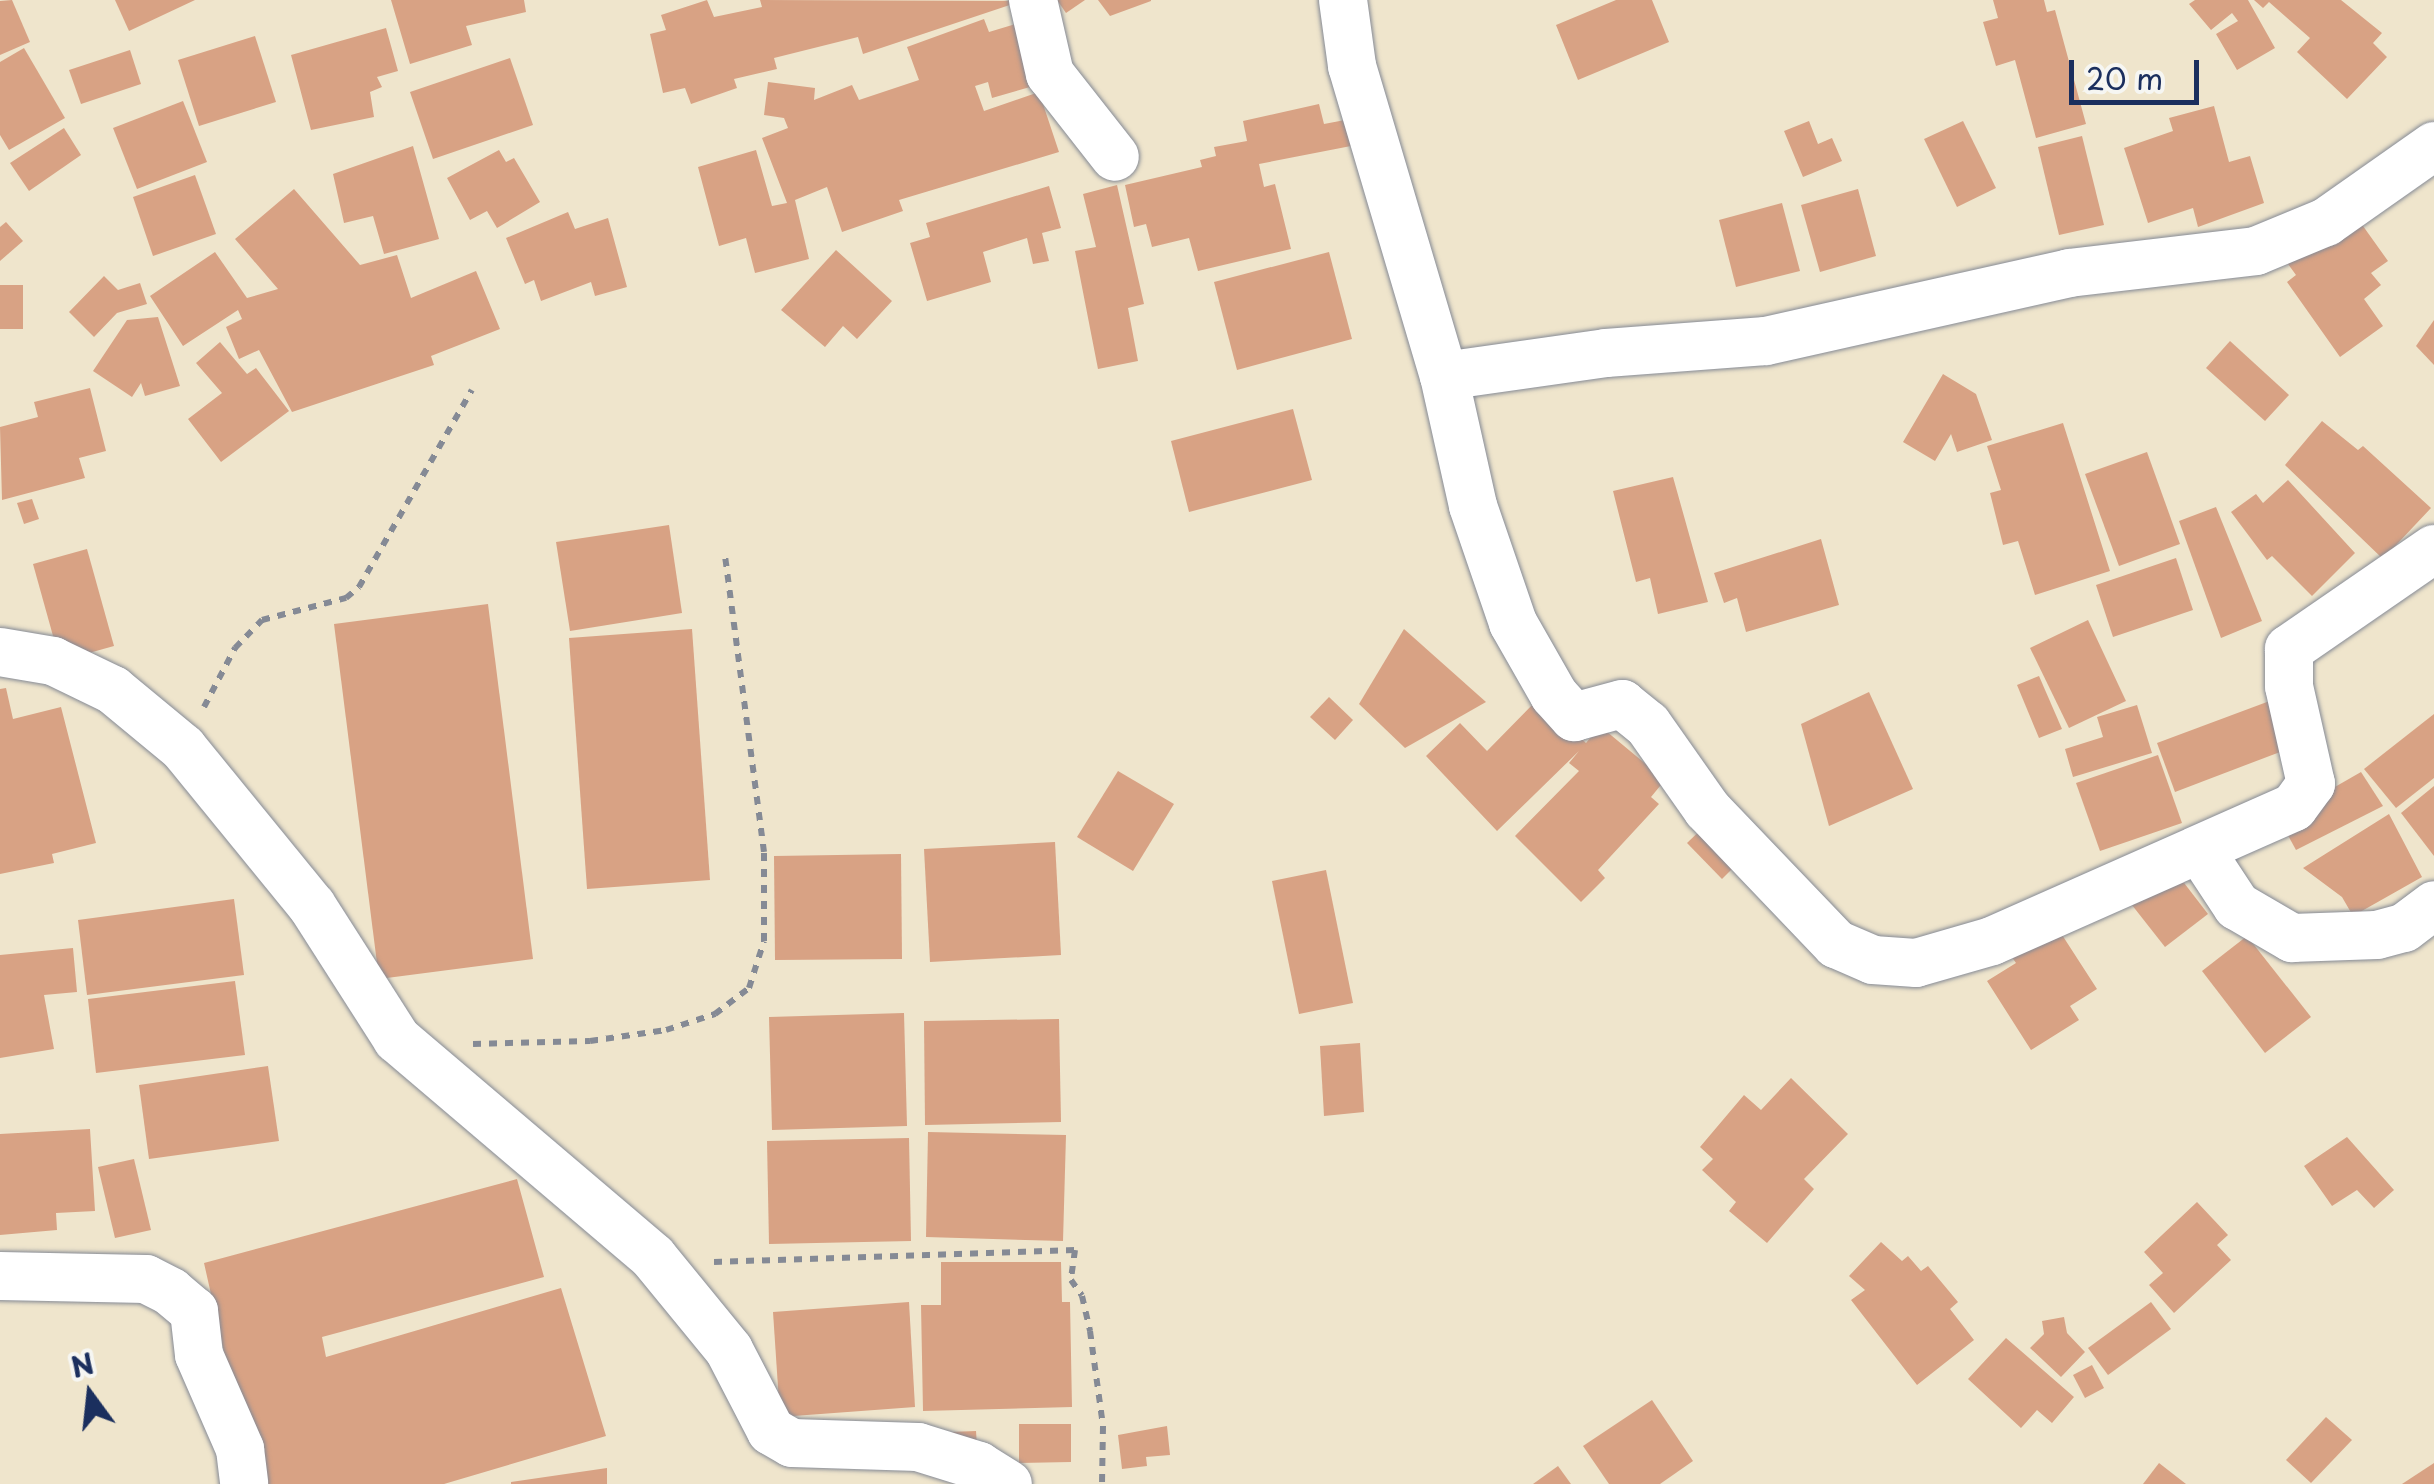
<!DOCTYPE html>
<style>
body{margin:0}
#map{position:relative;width:2434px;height:1484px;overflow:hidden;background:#efe5cc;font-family:"Playpen Sans",sans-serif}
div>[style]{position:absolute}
.building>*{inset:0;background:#d8a284}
.path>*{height:6px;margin-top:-3px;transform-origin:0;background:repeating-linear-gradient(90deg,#858a95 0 8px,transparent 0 16px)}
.roads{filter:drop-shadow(0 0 2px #858a95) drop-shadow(0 0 2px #858a95)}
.street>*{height:48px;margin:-24px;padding:0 24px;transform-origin:24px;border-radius:24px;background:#fff}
span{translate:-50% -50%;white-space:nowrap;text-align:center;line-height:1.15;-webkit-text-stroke:8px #f6f6f2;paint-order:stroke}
.north{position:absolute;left:40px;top:1344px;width:100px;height:100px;-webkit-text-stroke:8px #f6f6f2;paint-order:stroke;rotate:345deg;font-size:28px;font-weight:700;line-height:40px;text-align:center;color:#1b2f5e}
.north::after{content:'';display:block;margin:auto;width:35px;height:45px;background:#1b2f5e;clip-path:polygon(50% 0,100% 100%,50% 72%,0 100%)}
.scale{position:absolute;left:2069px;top:60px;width:130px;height:45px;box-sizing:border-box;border:5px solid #1b2f5e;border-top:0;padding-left:12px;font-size:30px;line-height:35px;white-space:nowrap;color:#1b2f5e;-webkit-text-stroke:8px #f6f6f2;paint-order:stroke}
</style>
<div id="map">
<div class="building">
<i style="clip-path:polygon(12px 0,30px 42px,0 55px,0 1px)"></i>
<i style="clip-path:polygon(115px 0,195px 0,129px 31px)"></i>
<i style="clip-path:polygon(391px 0,524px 0,526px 12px,466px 26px,472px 45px,410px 64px)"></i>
<i style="clip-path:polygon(707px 0,714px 17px,762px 7px,760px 0,1022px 1px,863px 54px,858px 37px,774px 58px,777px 69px,734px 79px,737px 88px,691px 104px,685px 88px,663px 93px,650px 34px,666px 30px,661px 15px)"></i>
<i style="clip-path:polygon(1057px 0,1085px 0,1066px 13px)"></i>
<i style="clip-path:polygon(1098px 0,1151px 0,1151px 1px,1110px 16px)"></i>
<i style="clip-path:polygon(1616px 0,1652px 0,1669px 42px,1578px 80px,1556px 25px)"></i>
<i style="clip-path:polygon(1993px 0,2044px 0,2047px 12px,2055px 10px,2086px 124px,2036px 138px,2015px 60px,1996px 66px,1983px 22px,1998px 18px)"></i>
<i style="clip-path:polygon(2195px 0,2248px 0,2275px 48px,2237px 70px,2216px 34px,2238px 21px,2232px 13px,2211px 30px,2189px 4px)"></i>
<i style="clip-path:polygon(2254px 0,2341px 0,2382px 33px,2373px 43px,2387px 57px,2347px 99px,2297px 52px,2310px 38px,2269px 2px,2263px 8px)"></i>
<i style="clip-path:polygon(984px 19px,989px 32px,1019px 23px,1037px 85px,992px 98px,988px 82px,975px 86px,984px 111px,1039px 92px,1059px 152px,899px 200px,903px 211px,842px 232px,827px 187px,795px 200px,809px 259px,755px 273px,746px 238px,719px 246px,698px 167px,756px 150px,772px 206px,787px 203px,762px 138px,788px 128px,784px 118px,764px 115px,768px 82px,815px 88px,814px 100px,852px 85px,859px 100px,919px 80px,907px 47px)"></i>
<i style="clip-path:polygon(386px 28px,398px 71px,377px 77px,382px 87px,370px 92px,374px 117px,311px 130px,291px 55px)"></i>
<i style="clip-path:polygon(255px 36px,276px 102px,199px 126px,178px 60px)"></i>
<i style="clip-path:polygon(24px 48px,65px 118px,9px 150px,0 135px,0 62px)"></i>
<i style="clip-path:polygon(130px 50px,141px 84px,81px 104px,69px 70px)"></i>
<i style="clip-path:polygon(510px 58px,533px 125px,433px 159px,410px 92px)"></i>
<i style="clip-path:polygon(183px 101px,207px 162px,137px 189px,113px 128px)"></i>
<i style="clip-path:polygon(1319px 104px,1324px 124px,1345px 120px,1351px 146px,1259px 164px,1264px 187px,1275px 184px,1291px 249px,1198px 271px,1189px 238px,1152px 247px,1146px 224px,1134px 227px,1125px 185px,1202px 167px,1200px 160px,1216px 156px,1214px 147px,1247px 141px,1243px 121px)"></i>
<i style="clip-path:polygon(2214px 106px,2229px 162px,2250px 156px,2264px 203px,2198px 227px,2193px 208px,2148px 223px,2124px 148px,2173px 131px,2169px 118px)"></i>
<i style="clip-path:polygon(1809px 121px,1818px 144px,1832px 138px,1842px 161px,1803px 177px,1784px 131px)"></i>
<i style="clip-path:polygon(1963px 121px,1996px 188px,1957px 207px,1924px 139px)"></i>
<i style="clip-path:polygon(64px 128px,81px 155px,29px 191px,10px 163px)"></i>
<i style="clip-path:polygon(2082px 136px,2104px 225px,2059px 235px,2038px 147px)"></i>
<i style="clip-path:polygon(413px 146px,439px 239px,384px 254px,373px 216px,344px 223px,333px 174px)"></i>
<i style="clip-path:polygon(499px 150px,506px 162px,514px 158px,540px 202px,497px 228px,487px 211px,470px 220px,447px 178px)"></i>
<i style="clip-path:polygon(195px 175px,216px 234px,153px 256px,133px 197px)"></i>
<i style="clip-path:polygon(1117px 185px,1144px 304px,1128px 308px,1138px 361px,1098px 369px,1075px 251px,1096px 247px,1083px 194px)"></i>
<i style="clip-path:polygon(1049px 186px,1061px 228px,1042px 233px,1049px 261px,1033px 264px,1027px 238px,983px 252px,991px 282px,927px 301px,910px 243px,930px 237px,926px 223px)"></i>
<i style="clip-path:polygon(294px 189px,360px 265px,397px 255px,411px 298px,476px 271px,500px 329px,431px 356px,434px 365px,292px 412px,259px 350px,239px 359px,226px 327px,242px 319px,238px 310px,183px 346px,150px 296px,215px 252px,247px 298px,278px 289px,235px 239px)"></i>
<i style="clip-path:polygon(1858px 189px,1876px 256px,1820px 272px,1801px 205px)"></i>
<i style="clip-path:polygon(1782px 203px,1800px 271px,1736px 287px,1719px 220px)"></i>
<i style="clip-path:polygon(568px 212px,575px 229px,608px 218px,627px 287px,595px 296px,591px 282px,541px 301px,534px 280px,525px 284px,506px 238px)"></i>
<i style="clip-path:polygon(2353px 212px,2388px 261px,2371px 273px,2381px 285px,2364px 299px,2383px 326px,2340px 357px,2287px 282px,2296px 275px,2285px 260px)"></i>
<i style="clip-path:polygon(6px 222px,23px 241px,0 261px,0 227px)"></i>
<i style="clip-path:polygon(836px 250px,892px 301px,857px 339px,843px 326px,825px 347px,781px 310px)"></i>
<i style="clip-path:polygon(1329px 252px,1352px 339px,1237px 370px,1214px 282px)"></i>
<i style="clip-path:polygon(104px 276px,118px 290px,140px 283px,147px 304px,117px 313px,94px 337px,69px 312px)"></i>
<i style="clip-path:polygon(0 285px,23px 285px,23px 329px,0 329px)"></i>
<i style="clip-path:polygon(158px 317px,180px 386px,145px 396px,141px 383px,132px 397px,93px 371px,127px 320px)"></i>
<i style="clip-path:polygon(2434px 320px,2434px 365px,2416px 346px)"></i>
<i style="clip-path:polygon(2230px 341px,2289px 395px,2265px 421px,2206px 368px)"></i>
<i style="clip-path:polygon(220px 342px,247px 374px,256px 368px,289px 411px,221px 462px,188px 419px,222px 393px,196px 363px)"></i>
<i style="clip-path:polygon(1943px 374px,1976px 394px,1992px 440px,1957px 452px,1951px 434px,1935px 461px,1903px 442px)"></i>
<i style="clip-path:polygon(90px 388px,106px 451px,79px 458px,85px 478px,2px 500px,0 427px,38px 417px,34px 402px)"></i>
<i style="clip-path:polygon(1293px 409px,1312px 480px,1189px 512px,1171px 441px)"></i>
<i style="clip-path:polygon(2322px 421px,2358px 450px,2363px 446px,2431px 508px,2383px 559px,2285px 465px)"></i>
<i style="clip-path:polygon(2063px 423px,2110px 571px,2035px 595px,2018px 541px,2003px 545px,1990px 493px,2001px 490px,1987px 446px)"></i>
<i style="clip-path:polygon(2147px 452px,2180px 544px,2119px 566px,2085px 474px)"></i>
<i style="clip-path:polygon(1673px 477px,1708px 602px,1658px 614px,1650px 578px,1636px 582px,1613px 491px)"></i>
<i style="clip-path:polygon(2288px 480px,2355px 553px,2312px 596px,2272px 556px,2267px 560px,2231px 512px,2256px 494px,2263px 503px)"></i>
<i style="clip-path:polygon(32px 499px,39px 519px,24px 524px,17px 503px)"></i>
<i style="clip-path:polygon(2216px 507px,2262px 621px,2221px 638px,2179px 521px)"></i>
<i style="clip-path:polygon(669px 525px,682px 613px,570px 631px,556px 542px)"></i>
<i style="clip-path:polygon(1821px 539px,1839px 605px,1746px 632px,1737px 598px,1724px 603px,1714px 573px)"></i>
<i style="clip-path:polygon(87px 549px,114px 646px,60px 661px,33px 564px)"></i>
<i style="clip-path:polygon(2176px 558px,2193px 610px,2113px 637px,2096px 585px)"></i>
<i style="clip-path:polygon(488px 604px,533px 959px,379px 979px,334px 624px)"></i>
<i style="clip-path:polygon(2088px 620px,2126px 701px,2069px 728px,2030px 648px)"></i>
<i style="clip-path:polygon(692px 629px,710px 880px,587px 889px,569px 638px)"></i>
<i style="clip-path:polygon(1404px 629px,1486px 702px,1405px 748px,1359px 704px)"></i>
<i style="clip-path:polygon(2039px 676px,2062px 729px,2039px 738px,2017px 685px)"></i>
<i style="clip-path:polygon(6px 688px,13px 719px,61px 707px,96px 843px,52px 854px,54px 863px,0 874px,0 689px)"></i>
<i style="clip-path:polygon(1869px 692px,1913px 789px,1829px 826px,1801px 724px)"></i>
<i style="clip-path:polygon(1329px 697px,1353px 720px,1335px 740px,1310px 717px)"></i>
<i style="clip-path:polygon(1539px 698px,1586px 743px,1600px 726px,1665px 780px,1651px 797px,1659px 804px,1598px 870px,1605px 878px,1581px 902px,1515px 836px,1579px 771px,1569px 763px,1579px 751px,1497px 831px,1426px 756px,1460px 723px,1487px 751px)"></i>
<i style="clip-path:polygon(2275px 699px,2293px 747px,2175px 792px,2157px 743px)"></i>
<i style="clip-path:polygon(2137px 705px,2152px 753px,2073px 777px,2065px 749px,2103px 737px,2097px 717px)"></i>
<i style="clip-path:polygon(2434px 714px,2434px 778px,2396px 808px,2364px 769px)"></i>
<i style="clip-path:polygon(2158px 755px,2182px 823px,2100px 851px,2076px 783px)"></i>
<i style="clip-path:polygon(1118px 771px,1174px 804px,1133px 871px,1077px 837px)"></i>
<i style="clip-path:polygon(2361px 772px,2383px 806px,2296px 850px,2279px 819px)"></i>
<i style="clip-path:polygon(2434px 786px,2434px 856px,2401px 813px)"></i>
<i style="clip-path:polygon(2389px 814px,2422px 877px,2353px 916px,2342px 897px,2303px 868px)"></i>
<i style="clip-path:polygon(1710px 821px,1745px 856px,1722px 879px,1687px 843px)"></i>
<i style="clip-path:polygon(1055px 842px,1061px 955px,930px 962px,924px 849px)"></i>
<i style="clip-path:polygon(901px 854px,902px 959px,775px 960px,774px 856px)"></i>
<i style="clip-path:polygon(2171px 866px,2208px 914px,2165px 947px,2128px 900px)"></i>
<i style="clip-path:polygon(1326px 870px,1353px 1003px,1299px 1014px,1272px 881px)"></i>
<i style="clip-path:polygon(234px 899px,244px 975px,87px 995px,78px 920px)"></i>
<i style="clip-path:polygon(2055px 924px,2097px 989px,2070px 1006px,2079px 1020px,2031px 1050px,1987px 981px,2016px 963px,2009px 953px)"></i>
<i style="clip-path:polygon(2247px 936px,2311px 1017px,2265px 1053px,2202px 971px)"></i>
<i style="clip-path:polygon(73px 948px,77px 992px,44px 995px,54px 1049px,0 1058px,0 955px)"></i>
<i style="clip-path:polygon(235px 981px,245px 1055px,96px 1073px,88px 999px)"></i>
<i style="clip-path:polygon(904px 1013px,907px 1126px,772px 1130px,769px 1017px)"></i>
<i style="clip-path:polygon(1059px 1019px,1061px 1122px,925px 1125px,924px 1021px)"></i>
<i style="clip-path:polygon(1360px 1043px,1364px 1112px,1324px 1116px,1320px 1046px)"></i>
<i style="clip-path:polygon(268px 1066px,279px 1141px,149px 1159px,139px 1085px)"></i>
<i style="clip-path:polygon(1791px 1078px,1848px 1134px,1804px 1179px,1814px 1189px,1767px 1243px,1729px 1211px,1736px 1202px,1702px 1170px,1713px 1159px,1700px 1147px,1744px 1095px,1761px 1110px)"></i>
<i style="clip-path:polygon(90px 1129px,95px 1211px,56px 1213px,57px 1230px,0 1235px,0 1134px)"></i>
<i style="clip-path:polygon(928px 1132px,1066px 1135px,1063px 1241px,926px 1237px)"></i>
<i style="clip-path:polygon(2347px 1137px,2394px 1190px,2374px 1208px,2357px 1190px,2332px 1206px,2304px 1166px)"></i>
<i style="clip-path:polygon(909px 1138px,911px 1241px,769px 1244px,767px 1141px)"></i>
<i style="clip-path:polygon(134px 1159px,151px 1230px,115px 1238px,98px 1167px)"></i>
<i style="clip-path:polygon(517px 1179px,544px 1277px,322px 1337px,326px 1357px,561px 1288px,606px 1436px,444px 1484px,268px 1484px,252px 1430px,242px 1432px,204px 1263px)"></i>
<i style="clip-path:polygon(2197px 1202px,2228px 1235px,2217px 1245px,2231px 1260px,2174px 1313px,2149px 1285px,2163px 1273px,2144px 1252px)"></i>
<i style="clip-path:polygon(1881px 1242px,1902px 1261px,1908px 1256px,1921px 1271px,1928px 1266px,1958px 1302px,1950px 1309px,1974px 1340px,1917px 1385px,1851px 1300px,1865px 1290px,1849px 1276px)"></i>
<i style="clip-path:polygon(941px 1262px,1061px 1262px,1062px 1302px,1070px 1302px,1072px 1407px,923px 1411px,921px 1305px,941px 1305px)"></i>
<i style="clip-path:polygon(909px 1302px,915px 1407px,780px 1417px,773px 1312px)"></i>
<i style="clip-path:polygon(2151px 1302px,2171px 1329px,2108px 1375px,2088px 1348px)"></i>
<i style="clip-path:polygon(2064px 1317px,2067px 1333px,2085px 1352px,2061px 1377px,2030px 1348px,2044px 1334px,2042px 1321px)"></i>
<i style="clip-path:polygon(2006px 1338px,2074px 1397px,2052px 1423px,2037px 1410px,2021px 1428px,1968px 1379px)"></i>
<i style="clip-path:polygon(2092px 1365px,2104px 1388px,2085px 1398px,2073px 1375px)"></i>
<i style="clip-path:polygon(1652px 1400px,1693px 1461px,1660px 1484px,1609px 1484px,1583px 1446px)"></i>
<i style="clip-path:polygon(2326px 1417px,2352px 1440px,2311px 1483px,2286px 1460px)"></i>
<i style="clip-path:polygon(1019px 1424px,1071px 1424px,1071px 1462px,1019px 1463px)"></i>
<i style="clip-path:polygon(1167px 1426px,1170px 1455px,1146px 1457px,1147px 1466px,1122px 1469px,1118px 1435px)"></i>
<i style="clip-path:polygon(976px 1431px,977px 1448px,950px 1432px)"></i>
<i style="clip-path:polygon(2159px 1463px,2186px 1484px,2143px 1484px)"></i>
<i style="clip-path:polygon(2434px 1463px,2434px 1484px,2402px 1484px)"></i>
<i style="clip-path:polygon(1558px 1466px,1571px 1484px,1533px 1484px)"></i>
<i style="clip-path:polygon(607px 1468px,607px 1484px,511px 1484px,511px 1482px)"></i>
</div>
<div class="path">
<i style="left:204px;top:707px;width:67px;rotate:-62.3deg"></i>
<i style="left:235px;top:648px;width:39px;rotate:-46deg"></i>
<i style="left:262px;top:620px;width:87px;rotate:-14.7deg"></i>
<i style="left:346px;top:598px;width:17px;rotate:-40deg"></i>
<i style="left:359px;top:587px;width:227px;rotate:-60.2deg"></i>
<i style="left:473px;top:1044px;width:117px;rotate:-1.5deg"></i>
<i style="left:590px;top:1041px;width:77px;rotate:-8.2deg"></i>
<i style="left:666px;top:1030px;width:52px;rotate:-18.1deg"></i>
<i style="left:715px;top:1014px;width:43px;rotate:-37.4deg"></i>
<i style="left:749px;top:988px;width:49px;rotate:-72.3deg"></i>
<i style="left:764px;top:941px;width:89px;rotate:-90deg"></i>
<i style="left:764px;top:852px;width:299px;rotate:-97.5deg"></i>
<i style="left:714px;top:1262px;width:361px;rotate:-1.9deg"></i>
<i style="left:1075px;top:1250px;width:30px;rotate:98deg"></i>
<i style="left:1071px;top:1280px;width:19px;rotate:55deg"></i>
<i style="left:1082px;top:1296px;width:36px;rotate:77deg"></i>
<i style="left:1090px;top:1331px;width:96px;rotate:82.2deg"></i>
<i style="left:1103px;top:1426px;width:58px;rotate:91deg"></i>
</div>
<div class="roads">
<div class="street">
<i style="left:1033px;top:0;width:76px;rotate:77.1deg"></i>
<i style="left:1050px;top:74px;width:105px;rotate:51.9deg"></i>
<i style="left:1343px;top:0;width:67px;rotate:82.2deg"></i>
<i style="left:1352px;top:66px;width:323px;rotate:73.5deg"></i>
<i style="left:1444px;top:376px;width:133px;rotate:77.4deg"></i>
<i style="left:1473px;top:506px;width:124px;rotate:71.1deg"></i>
<i style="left:1513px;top:623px;width:83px;rotate:60.3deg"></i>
<i style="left:1554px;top:695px;width:30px;rotate:48deg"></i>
<i style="left:1574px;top:717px;width:50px;rotate:-15.2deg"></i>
<i style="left:1622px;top:704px;width:33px;rotate:39deg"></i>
<i style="left:1648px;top:725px;width:103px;rotate:54.9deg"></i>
<i style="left:1707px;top:809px;width:187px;rotate:46.3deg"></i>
<i style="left:1836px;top:944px;width:40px;rotate:23.4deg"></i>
<i style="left:1873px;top:960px;width:43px;rotate:4deg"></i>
<i style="left:1916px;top:963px;width:79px;rotate:-16.1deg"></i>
<i style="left:1992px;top:941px;width:330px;rotate:-23.9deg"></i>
<i style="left:2294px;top:807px;width:29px;rotate:-54deg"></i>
<i style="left:2311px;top:784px;width:100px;rotate:-102.7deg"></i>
<i style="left:2289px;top:686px;width:37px;rotate:-90deg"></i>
<i style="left:2289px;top:649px;width:176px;rotate:-34.6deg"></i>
<i style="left:1444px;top:376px;width:164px;rotate:-8.1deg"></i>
<i style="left:1606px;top:353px;width:160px;rotate:-4.3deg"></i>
<i style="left:1766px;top:341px;width:311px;rotate:-12.6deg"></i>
<i style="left:2069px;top:273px;width:188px;rotate:-6.7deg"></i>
<i style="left:2256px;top:251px;width:76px;rotate:-22.5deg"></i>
<i style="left:2326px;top:222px;width:132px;rotate:-35.1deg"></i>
<i style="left:0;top:652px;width:54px;rotate:9.6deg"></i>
<i style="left:53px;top:661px;width:67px;rotate:25.8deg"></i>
<i style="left:113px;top:690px;width:91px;rotate:39.6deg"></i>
<i style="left:183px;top:748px;width:204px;rotate:50.8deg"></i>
<i style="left:312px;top:906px;width:158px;rotate:57.4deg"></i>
<i style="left:397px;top:1039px;width:336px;rotate:40.4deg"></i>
<i style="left:653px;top:1257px;width:120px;rotate:50.7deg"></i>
<i style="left:729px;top:1350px;width:91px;rotate:62.6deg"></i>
<i style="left:771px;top:1431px;width:24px;rotate:30deg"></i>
<i style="left:792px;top:1443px;width:126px;rotate:1.8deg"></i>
<i style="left:918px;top:1447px;width:64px;rotate:17.3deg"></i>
<i style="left:979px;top:1466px;width:34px;rotate:32deg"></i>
<i style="left:2202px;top:853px;width:64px;rotate:56.6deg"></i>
<i style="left:2237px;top:906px;width:64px;rotate:30.2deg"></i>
<i style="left:2292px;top:938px;width:85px;rotate:-2deg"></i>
<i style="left:2377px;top:935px;width:28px;rotate:-15deg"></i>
<i style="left:2404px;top:928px;width:38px;rotate:-37deg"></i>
<i style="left:0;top:1276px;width:146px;rotate:1.2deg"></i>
<i style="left:146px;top:1279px;width:28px;rotate:27deg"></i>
<i style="left:171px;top:1292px;width:30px;rotate:40deg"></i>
<i style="left:194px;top:1311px;width:44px;rotate:83.5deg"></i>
<i style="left:199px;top:1355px;width:103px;rotate:66.4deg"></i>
<i style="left:240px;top:1449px;width:35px;rotate:83deg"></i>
</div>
</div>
<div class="north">N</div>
<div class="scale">20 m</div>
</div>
